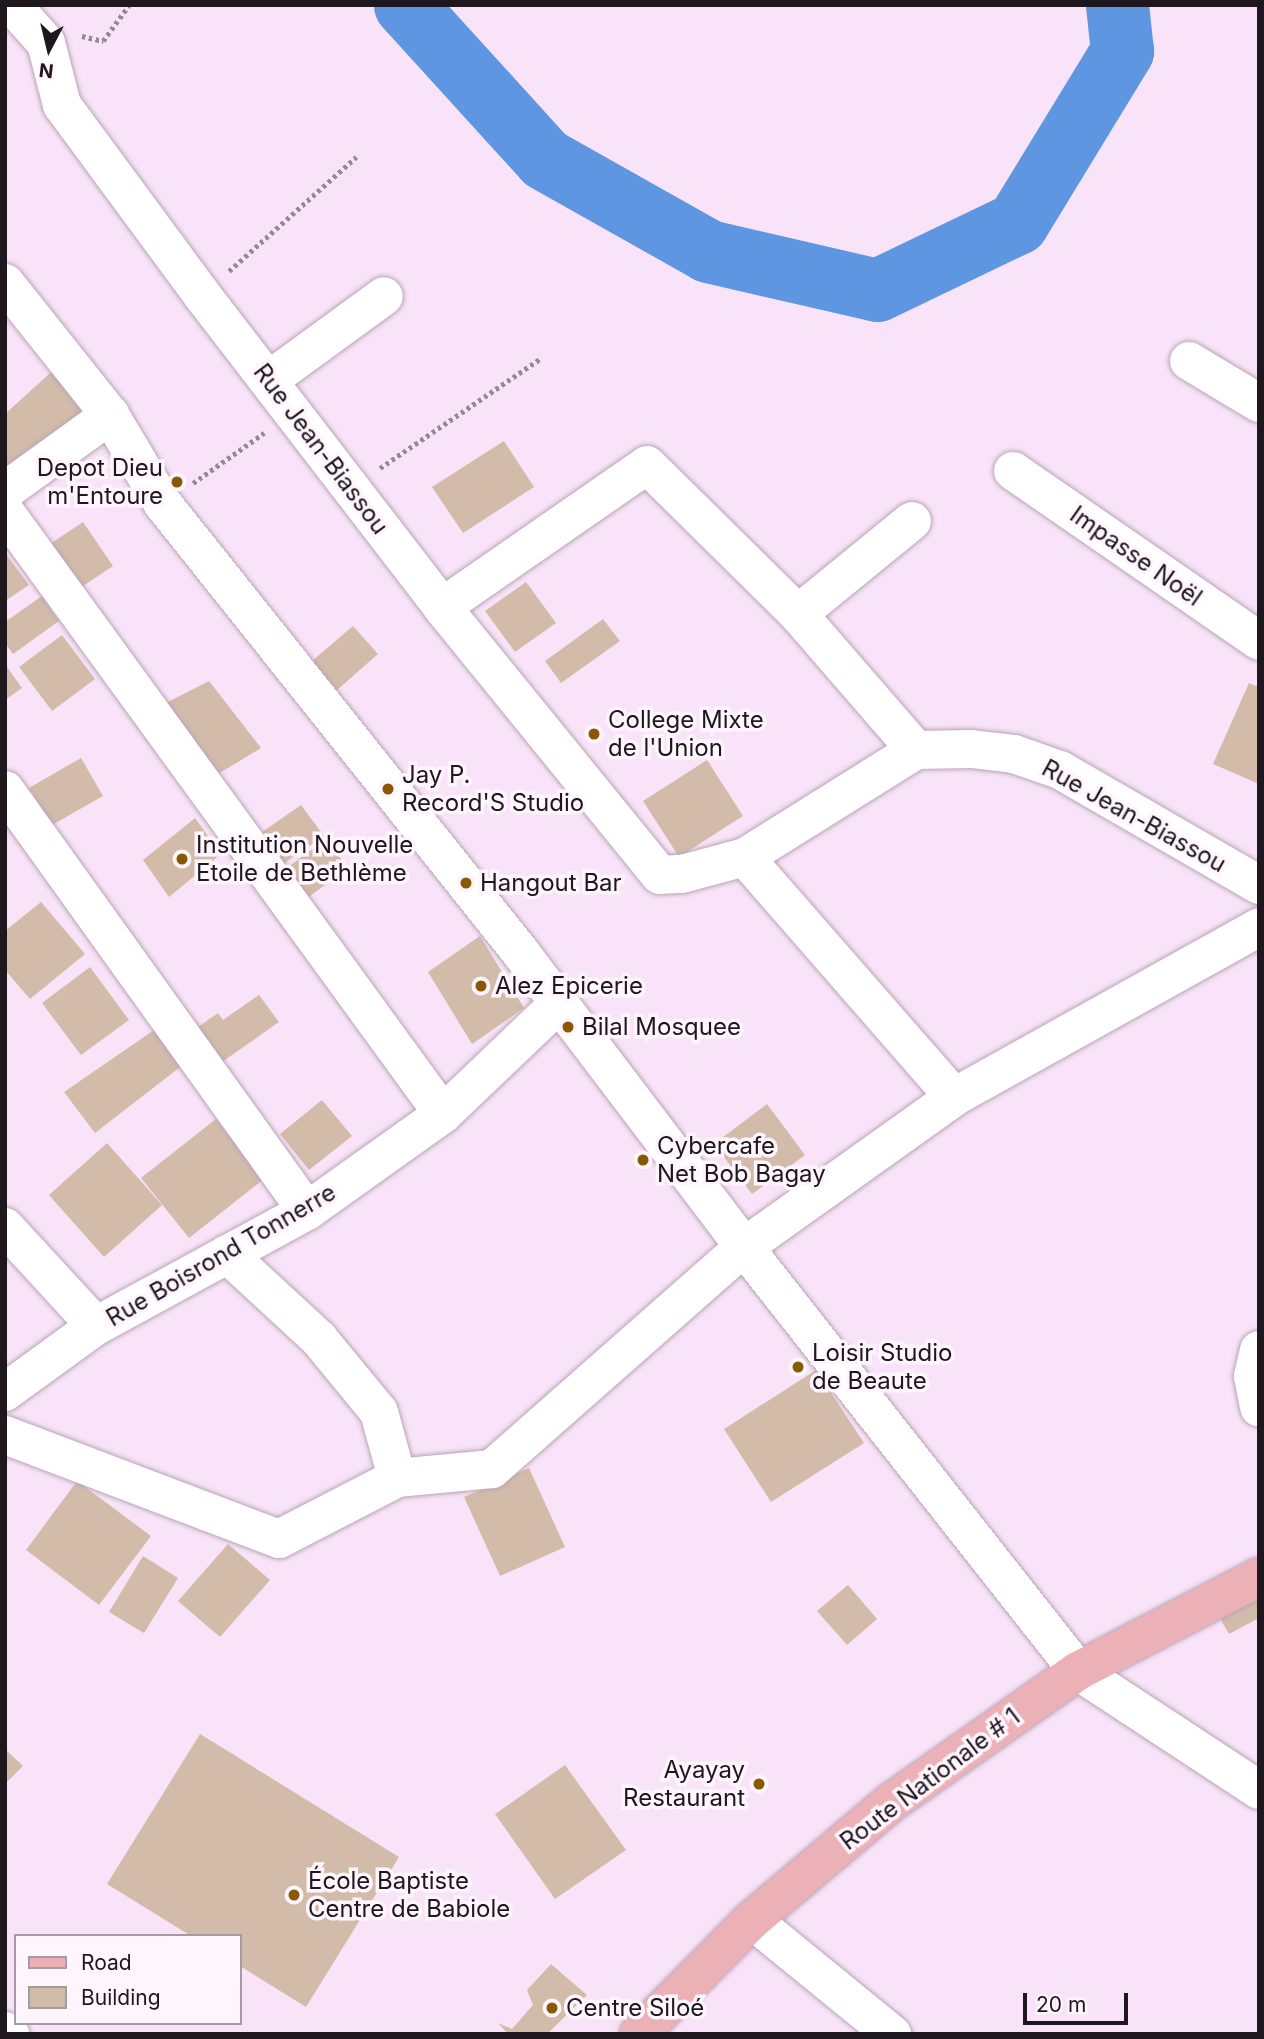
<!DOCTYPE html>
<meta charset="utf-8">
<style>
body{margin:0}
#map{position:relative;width:1264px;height:2039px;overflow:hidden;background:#f9e3f8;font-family:Inter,sans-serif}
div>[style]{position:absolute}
.river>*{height:63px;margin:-31.5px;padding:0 31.5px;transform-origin:31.5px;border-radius:31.5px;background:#5e96e1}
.building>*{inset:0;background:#d3bbaa}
.path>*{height:4.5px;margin-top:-2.25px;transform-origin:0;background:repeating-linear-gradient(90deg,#978896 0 3.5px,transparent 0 7px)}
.roads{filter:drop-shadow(0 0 2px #b9a5b8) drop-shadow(0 0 2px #b9a5b8)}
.minor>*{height:38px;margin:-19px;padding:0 19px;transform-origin:19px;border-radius:19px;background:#fff}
.major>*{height:38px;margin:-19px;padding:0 19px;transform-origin:19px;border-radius:19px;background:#ecb0b7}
.dots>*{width:19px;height:19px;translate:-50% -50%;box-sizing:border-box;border:4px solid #fef5fd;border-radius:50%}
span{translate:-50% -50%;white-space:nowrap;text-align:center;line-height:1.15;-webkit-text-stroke:7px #fef5fd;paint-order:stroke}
.street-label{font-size:24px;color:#1e171e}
.poi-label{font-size:24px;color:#1e171e}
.right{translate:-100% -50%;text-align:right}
.left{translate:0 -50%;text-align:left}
.frame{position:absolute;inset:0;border:7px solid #1e171e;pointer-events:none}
.legend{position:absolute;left:14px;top:1934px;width:228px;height:91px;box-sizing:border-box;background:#fef5fd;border:2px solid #a49ca4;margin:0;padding:9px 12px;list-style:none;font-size:21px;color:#1e171e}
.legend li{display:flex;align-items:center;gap:14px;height:35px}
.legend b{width:35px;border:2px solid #a49ca4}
.north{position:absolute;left:14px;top:14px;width:70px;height:70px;-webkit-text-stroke:5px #fef5fd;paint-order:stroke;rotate:187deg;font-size:19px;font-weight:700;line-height:28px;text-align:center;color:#1e171e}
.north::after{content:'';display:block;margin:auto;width:24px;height:32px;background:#1e171e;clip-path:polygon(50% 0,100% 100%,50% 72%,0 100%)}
.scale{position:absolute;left:1023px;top:1993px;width:105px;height:32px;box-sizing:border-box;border:4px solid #1e171e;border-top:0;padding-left:9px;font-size:21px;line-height:24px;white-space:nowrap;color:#1e171e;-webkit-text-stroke:5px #fef5fd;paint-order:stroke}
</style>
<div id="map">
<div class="river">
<i style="left:405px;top:5px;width:208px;rotate:47.7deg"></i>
<i style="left:545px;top:159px;width:187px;rotate:29.4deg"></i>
<i style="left:708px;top:251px;width:173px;rotate:13deg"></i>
<i style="left:877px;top:290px;width:155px;rotate:-25.6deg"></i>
<i style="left:1017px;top:223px;width:202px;rotate:-58.6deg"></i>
<i style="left:1122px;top:51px;width:46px;rotate:-96.2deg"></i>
</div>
<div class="building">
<i style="clip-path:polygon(59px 365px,94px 408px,5px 477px,5px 414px)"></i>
<i style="clip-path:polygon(504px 441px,534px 487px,463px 533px,432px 487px)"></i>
<i style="clip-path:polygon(83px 522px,113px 566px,77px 590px,47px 546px)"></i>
<i style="clip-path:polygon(5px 553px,29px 585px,5px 601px)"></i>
<i style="clip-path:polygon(526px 582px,556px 623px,515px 652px,485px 611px)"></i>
<i style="clip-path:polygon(42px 596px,59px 621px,13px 654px,5px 643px,5px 622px)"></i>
<i style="clip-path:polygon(603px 619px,620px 641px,561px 683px,545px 661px)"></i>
<i style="clip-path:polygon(353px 626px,378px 654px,337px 690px,312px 661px)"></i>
<i style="clip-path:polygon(62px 635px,95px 679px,52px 711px,19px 667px)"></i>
<i style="clip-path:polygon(5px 664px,22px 688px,5px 700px)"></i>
<i style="clip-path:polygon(209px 681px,261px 748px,218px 774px,162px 705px)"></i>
<i style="clip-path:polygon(1249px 683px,1259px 687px,1259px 784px,1213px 764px)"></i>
<i style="clip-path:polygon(81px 758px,103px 796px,52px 825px,29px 788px)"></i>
<i style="clip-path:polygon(707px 760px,743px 816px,679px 857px,643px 801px)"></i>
<i style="clip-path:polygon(301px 805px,324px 836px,277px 868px,255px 837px)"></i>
<i style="clip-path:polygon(195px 818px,221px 854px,169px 897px,143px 860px)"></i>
<i style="clip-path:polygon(326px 839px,348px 868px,302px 902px,280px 873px)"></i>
<i style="clip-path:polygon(41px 902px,85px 954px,30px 999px,5px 970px,5px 931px)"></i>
<i style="clip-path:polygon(480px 936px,524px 1008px,472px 1044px,428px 972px)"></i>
<i style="clip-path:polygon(90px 967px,129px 1020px,81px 1055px,42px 1003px)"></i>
<i style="clip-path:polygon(259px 995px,279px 1022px,222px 1062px,198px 1027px,218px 1013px,223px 1020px)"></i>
<i style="clip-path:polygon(157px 1028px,184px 1064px,95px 1133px,64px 1092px)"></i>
<i style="clip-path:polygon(322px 1100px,352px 1136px,309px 1170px,280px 1134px)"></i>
<i style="clip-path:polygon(767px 1104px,805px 1155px,752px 1194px,714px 1144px)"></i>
<i style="clip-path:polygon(216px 1119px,264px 1179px,189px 1238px,141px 1178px)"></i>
<i style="clip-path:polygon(107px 1143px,162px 1205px,104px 1257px,49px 1195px)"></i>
<i style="clip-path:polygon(816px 1370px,864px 1443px,771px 1502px,724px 1429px)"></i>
<i style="clip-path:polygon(529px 1468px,565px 1547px,500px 1576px,464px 1497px)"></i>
<i style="clip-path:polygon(77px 1481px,151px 1536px,99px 1605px,26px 1550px)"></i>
<i style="clip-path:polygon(228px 1544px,270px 1580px,220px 1637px,178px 1601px)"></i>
<i style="clip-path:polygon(143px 1556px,178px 1578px,144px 1633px,109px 1612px)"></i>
<i style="clip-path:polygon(848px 1585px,877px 1619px,847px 1645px,817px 1611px)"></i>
<i style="clip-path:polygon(1259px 1592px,1259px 1618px,1229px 1634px,1218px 1615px)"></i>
<i style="clip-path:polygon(200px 1734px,399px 1857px,306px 2007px,240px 1966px,240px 1936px,191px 1936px,107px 1884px)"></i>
<i style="clip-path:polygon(5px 1749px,23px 1766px,5px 1784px)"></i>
<i style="clip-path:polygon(565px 1765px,626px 1850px,555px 1899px,495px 1814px)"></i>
<i style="clip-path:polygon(551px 1964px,587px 1995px,547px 2034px,508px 2034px,498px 2023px,512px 2029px,533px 2005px,527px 1990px)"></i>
</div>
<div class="path">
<i style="left:82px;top:36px;width:22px;rotate:13deg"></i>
<i style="left:103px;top:41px;width:44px;rotate:-54.2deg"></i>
<i style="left:229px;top:271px;width:171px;rotate:-41.9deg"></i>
<i style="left:380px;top:468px;width:194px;rotate:-34.3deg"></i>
<i style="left:193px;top:483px;width:87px;rotate:-35.2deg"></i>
</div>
<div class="roads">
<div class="minor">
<i style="left:12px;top:5px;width:51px;rotate:48.2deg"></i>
<i style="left:46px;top:43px;width:64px;rotate:75.5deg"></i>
<i style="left:62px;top:105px;width:236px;rotate:53.6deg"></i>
<i style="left:202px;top:295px;width:394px;rotate:52.4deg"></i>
<i style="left:442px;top:607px;width:345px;rotate:50.9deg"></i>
<i style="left:660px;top:875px;width:22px;rotate:-3deg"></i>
<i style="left:682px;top:874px;width:65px;rotate:-15.1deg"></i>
<i style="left:745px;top:857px;width:202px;rotate:-32deg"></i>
<i style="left:916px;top:750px;width:55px;rotate:-1deg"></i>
<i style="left:971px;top:749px;width:43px;rotate:6.6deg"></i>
<i style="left:1014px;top:754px;width:49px;rotate:19.2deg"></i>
<i style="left:1060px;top:770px;width:230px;rotate:30deg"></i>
<i style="left:5px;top:283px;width:169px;rotate:51.5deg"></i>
<i style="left:110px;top:415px;width:104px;rotate:59.2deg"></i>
<i style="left:163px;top:504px;width:574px;rotate:51.43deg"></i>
<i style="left:521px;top:953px;width:369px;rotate:52.8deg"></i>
<i style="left:744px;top:1247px;width:540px;rotate:51.77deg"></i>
<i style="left:1078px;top:1671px;width:217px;rotate:33.3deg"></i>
<i style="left:1189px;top:361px;width:82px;rotate:31deg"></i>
<i style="left:269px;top:380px;width:142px;rotate:-36.1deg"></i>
<i style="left:1013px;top:471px;width:299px;rotate:34.6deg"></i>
<i style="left:5px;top:491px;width:130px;rotate:-35.9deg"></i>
<i style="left:5px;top:512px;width:744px;rotate:53.96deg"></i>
<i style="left:442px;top:607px;width:249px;rotate:-34.7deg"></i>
<i style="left:647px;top:465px;width:212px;rotate:44.6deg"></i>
<i style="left:798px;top:614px;width:180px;rotate:49.1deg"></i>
<i style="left:798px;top:614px;width:147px;rotate:-39.2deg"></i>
<i style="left:5px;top:790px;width:518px;rotate:54.35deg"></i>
<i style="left:954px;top:1097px;width:349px;rotate:-29.1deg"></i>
<i style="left:5px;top:1227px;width:134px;rotate:47.4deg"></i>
<i style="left:227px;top:1254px;width:125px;rotate:42.7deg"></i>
<i style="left:319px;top:1339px;width:94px;rotate:50.6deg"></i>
<i style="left:379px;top:1412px;width:68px;rotate:74.7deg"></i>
<i style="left:1259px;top:1350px;width:27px;rotate:103deg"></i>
<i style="left:1253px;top:1376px;width:32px;rotate:79deg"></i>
<i style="left:5px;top:1392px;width:112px;rotate:-36deg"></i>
<i style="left:96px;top:1326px;width:240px;rotate:-28.6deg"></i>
<i style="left:307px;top:1211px;width:167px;rotate:-35.5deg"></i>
<i style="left:443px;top:1114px;width:161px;rotate:-43.7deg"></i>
<i style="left:5px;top:1435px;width:293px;rotate:20.8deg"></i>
<i style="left:279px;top:1539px;width:133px;rotate:-27.3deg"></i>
<i style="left:397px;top:1478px;width:95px;rotate:-5.4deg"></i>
<i style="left:492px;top:1469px;width:336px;rotate:-41.4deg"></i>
<i style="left:744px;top:1247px;width:258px;rotate:-35.5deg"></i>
<i style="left:954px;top:1097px;width:318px;rotate:-131.1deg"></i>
<i style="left:752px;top:1920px;width:181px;rotate:39.2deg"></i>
<i style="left:5px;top:2031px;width:6px;rotate:31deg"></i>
</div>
<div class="major">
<i style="left:639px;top:2034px;width:161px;rotate:-45.3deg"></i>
<i style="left:752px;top:1920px;width:185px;rotate:-40.2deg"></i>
<i style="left:893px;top:1801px;width:226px;rotate:-35.1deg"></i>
<i style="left:1078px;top:1671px;width:204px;rotate:-27.4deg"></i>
</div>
</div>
<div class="dots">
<i style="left:177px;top:482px;background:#8a5702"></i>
<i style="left:594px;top:734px;background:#8a5702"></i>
<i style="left:388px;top:789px;background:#8a5702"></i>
<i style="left:182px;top:859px;background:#8a5702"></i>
<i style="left:466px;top:883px;background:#8a5702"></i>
<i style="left:481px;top:986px;background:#8a5702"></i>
<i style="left:568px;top:1027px;background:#8a5702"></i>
<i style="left:643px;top:1160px;background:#8a5702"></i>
<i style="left:798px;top:1367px;background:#8a5702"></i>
<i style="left:759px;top:1784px;background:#8a5702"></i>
<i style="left:294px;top:1895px;background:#8a5702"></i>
<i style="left:552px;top:2008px;background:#8a5702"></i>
</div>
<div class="street-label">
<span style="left:321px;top:449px;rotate:53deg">Rue Jean-Biassou</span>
<span style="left:1136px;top:556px;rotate:35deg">Impasse Noël</span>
<span style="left:1134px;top:816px;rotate:29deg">Rue Jean-Biassou</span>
<span style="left:221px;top:1255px;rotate:-30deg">Rue Boisrond Tonnerre</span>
<span style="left:930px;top:1779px;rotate:-37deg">Route Nationale # 1</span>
</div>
<div class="poi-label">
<span class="right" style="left:163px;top:482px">Depot Dieu<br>m'Entoure</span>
<span class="left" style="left:608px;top:734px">College Mixte<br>de l'Union</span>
<span class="left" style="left:402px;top:789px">Jay P.<br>Record'S Studio</span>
<span class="left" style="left:196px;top:859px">Institution Nouvelle<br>Etoile de Bethlème</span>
<span class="left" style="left:480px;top:883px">Hangout Bar</span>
<span class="left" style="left:495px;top:986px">Alez Epicerie</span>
<span class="left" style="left:582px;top:1027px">Bilal Mosquee</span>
<span class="left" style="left:657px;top:1160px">Cybercafe<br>Net Bob Bagay</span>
<span class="left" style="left:812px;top:1367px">Loisir Studio<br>de Beaute</span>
<span class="right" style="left:745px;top:1784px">Ayayay<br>Restaurant</span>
<span class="left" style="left:308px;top:1895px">École Baptiste<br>Centre de Babiole</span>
<span class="left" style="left:566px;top:2008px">Centre Siloé</span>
</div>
<div class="frame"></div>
<ul class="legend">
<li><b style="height:9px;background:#ecb0b7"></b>Road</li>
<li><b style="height:19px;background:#d3bbaa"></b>Building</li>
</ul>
<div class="north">N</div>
<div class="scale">20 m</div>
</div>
